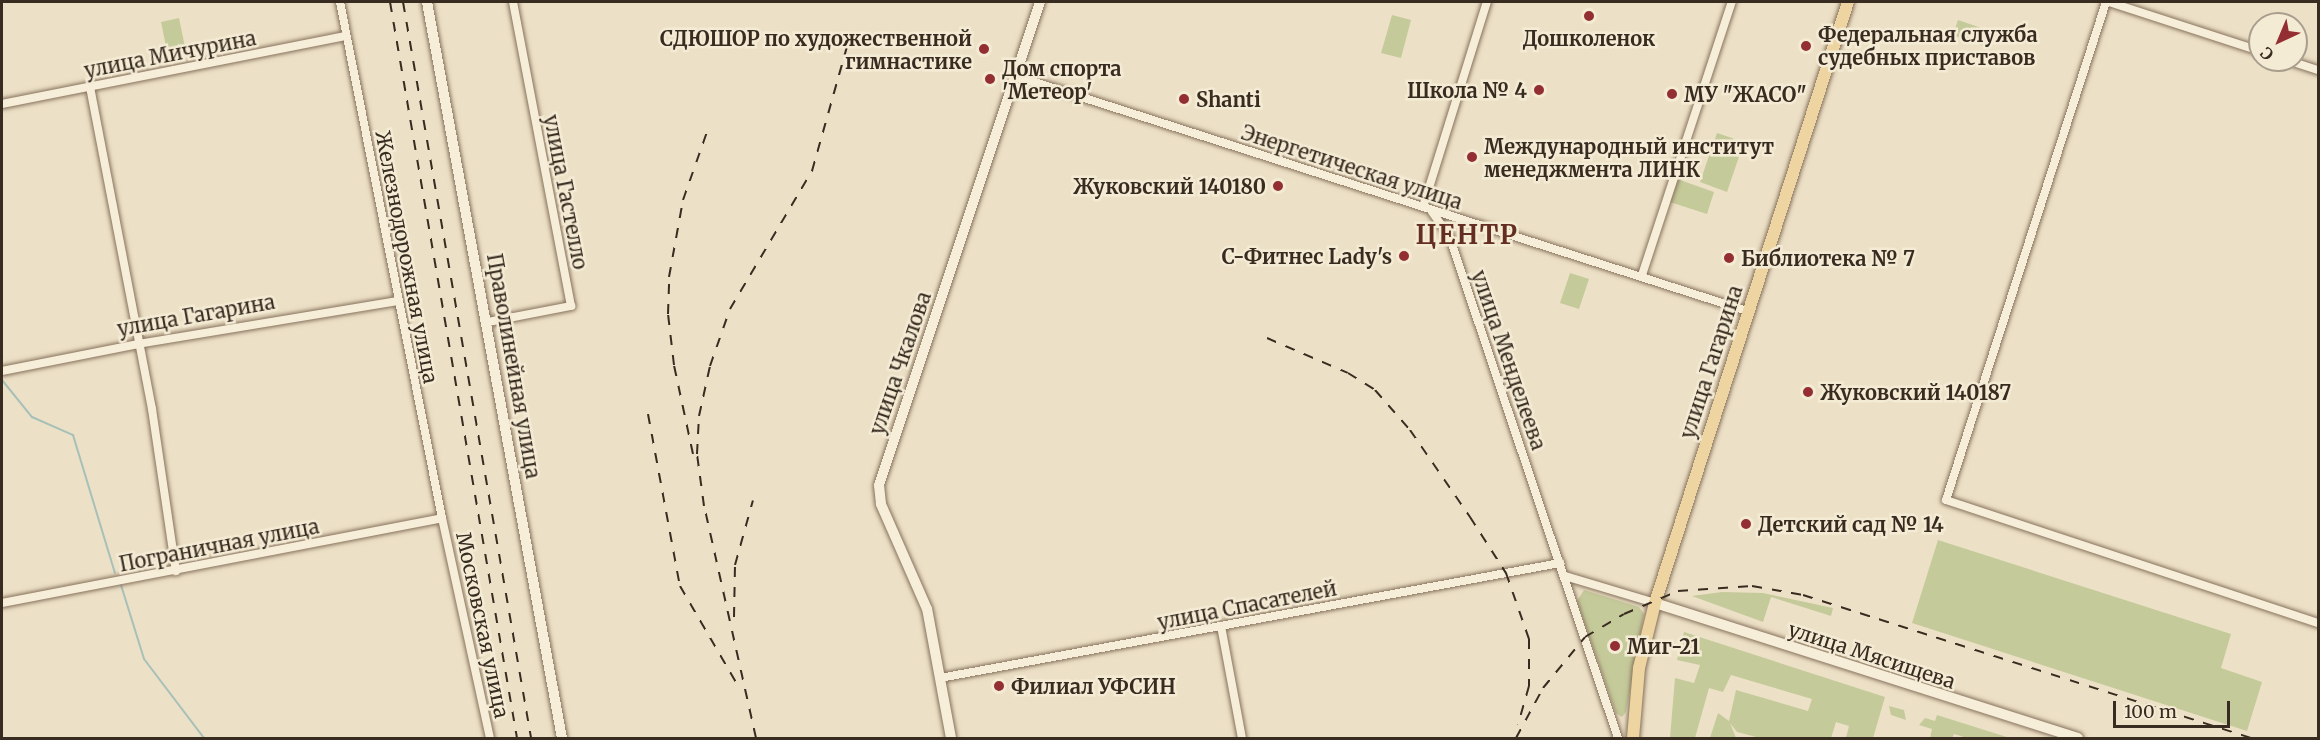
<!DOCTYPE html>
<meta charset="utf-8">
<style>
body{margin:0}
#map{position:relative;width:2320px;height:740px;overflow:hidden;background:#ece0c6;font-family:Merriweather,serif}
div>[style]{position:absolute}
.green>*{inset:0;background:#c5ca9a}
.stream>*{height:2px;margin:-1px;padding:0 1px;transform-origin:1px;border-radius:1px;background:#a7c0b8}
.roads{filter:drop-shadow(0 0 2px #87725d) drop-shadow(0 0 2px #87725d)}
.street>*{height:8px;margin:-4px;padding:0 4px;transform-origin:4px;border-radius:4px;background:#f7eed9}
.secondary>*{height:10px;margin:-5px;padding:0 5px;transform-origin:5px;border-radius:5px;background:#f7eed9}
.primary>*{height:12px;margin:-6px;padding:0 6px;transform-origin:6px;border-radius:6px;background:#edd4a0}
.rail>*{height:2px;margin-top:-1px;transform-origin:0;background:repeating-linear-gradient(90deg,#382b20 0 10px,transparent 0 20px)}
.dots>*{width:16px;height:16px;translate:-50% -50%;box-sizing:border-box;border:3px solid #f4ebd5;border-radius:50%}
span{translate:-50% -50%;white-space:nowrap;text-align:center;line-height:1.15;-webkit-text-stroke:5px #f4ebd5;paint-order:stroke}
.poi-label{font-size:20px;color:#382b20;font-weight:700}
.left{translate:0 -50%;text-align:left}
.right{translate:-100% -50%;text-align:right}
.street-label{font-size:20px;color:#382b20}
.district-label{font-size:26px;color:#632e21;font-weight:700;letter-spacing:1.5px}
.frame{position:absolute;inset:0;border:3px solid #382b20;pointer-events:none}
.north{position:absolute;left:2248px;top:12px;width:60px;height:60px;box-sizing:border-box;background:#f4ebd5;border:2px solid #a99e8d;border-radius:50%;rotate:224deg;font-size:16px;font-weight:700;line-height:24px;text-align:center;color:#382b20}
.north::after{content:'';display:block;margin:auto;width:21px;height:27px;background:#932f32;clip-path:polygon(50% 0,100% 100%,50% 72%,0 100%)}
.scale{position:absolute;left:2113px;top:701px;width:117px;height:27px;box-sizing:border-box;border:3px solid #382b20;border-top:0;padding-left:8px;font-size:18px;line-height:21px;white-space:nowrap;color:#382b20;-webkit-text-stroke:4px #f4ebd5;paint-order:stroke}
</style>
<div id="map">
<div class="green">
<i style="clip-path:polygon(1392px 15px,1411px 20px,1401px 58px,1381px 53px)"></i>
<i style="clip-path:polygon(179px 18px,186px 52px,168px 56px,161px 22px)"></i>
<i style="clip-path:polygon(1958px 20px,1990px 31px,1984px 46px,1953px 35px)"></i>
<i style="clip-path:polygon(1717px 133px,1744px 142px,1727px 192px,1700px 182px)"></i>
<i style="clip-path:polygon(1677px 179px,1714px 192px,1707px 214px,1670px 202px)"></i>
<i style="clip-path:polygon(1570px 273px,1589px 279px,1579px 309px,1560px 303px)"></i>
<i style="clip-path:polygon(1938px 540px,2231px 634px,2221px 668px,2262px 682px,2247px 731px,1912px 623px)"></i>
<i style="clip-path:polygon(1584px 590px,1639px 607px,1644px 614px,1626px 712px,1622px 717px,1616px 713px,1577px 601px)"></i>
<i style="clip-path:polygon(1722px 592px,1763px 593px,1833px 608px,1831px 616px,1771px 597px,1763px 622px,1692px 596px)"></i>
<i style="clip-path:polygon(1684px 632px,1885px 697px,1873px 738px,1846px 738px,1849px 726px,1836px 722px,1831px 738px,1760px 738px,1737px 732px,1730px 723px,1736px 738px,1710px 738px,1718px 713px,1729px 721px,1736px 690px,1808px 711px,1812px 699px,1731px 675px,1723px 692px,1709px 688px,1695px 738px,1670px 738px,1675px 678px,1694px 683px,1700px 665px,1677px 660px)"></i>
<i style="clip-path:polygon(1889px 706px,1904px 710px,1906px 720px,1891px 715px)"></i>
<i style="clip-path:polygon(1937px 715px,2010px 738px,1967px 738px,1954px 734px,1952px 738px,1930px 738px,1932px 729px,1919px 725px,1925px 718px,1935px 721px)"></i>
</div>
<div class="stream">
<i style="left:2px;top:380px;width:48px;rotate:51deg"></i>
<i style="left:32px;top:417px;width:45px;rotate:23.7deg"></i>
<i style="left:73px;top:435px;width:144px;rotate:73.1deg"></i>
<i style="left:121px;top:585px;width:77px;rotate:72.7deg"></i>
<i style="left:144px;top:659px;width:99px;rotate:52.8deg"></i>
</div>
<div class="roads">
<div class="street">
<i style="left:340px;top:2px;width:526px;rotate:78.82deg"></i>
<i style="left:442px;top:518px;width:225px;rotate:77.7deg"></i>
<i style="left:2106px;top:2px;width:523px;rotate:107.81deg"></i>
<i style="left:1946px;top:500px;width:392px;rotate:18.3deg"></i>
<i style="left:2109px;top:2px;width:159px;rotate:18deg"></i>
<i style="left:2287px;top:60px;width:33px;rotate:18deg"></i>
<i style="left:1016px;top:76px;width:768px;rotate:17.82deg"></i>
<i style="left:90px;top:87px;width:328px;rotate:79.1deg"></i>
<i style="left:152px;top:409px;width:164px;rotate:81.6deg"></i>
<i style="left:2px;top:104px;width:350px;rotate:-11.2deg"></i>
<i style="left:1423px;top:207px;width:215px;rotate:-72.7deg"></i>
<i style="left:1432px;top:212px;width:29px;rotate:54deg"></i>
<i style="left:1449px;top:235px;width:531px;rotate:71.43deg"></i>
<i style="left:1642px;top:275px;width:287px;rotate:-71.8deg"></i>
<i style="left:488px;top:322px;width:85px;rotate:-10.9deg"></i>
<i style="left:571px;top:306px;width:309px;rotate:-100.8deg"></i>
<i style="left:2px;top:371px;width:139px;rotate:-11.2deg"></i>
<i style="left:138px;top:344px;width:264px;rotate:-9.4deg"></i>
<i style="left:1565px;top:576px;width:94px;rotate:16.7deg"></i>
<i style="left:2px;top:603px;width:448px;rotate:-10.9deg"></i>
<i style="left:1221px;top:626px;width:114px;rotate:79.4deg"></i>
<i style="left:940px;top:678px;width:631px;rotate:-10.51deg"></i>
</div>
<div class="secondary">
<i style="left:427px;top:2px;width:748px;rotate:79.61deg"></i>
<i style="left:1655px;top:603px;width:444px;rotate:17.7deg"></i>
<i style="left:951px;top:738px;width:131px;rotate:-100.5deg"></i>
<i style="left:927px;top:609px;width:115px;rotate:-113.7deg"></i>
<i style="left:881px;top:504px;width:19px;rotate:-96deg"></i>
<i style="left:879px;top:485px;width:509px;rotate:-71.57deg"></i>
</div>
<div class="primary">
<i style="left:1633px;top:738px;width:70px;rotate:-85.1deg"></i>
<i style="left:1639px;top:668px;width:67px;rotate:-76.2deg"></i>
<i style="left:1655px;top:603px;width:631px;rotate:-72.2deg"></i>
</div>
</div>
<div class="rail">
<i style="left:390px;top:2px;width:747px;rotate:80.21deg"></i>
<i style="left:403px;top:2px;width:747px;rotate:80.13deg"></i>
<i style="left:1267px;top:338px;width:88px;rotate:23.4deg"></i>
<i style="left:1348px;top:373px;width:32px;rotate:32deg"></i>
<i style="left:1375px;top:390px;width:53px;rotate:48.8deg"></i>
<i style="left:1410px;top:430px;width:106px;rotate:55.4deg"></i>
<i style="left:1470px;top:517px;width:67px;rotate:57.3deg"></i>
<i style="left:1506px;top:573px;width:70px;rotate:70.8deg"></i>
<i style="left:1529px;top:639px;width:47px;rotate:90deg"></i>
<i style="left:1529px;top:686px;width:40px;rotate:106deg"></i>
<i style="left:648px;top:414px;width:175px;rotate:79.5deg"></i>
<i style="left:680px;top:586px;width:113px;rotate:59.8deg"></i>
<i style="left:693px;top:454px;width:91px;rotate:-102.1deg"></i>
<i style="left:674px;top:365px;width:51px;rotate:-96.7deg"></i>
<i style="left:668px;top:314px;width:37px;rotate:-88deg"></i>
<i style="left:669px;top:277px;width:78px;rotate:-79.7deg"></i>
<i style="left:683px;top:200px;width:75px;rotate:-70.6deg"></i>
<i style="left:734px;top:617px;width:52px;rotate:-88.9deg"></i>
<i style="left:735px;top:565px;width:67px;rotate:-74.5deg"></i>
<i style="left:756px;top:738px;width:238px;rotate:-102.6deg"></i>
<i style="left:704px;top:506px;width:52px;rotate:-97.7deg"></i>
<i style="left:697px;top:454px;width:38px;rotate:-87deg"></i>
<i style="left:699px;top:416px;width:51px;rotate:-77.6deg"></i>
<i style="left:710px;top:366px;width:60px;rotate:-70.7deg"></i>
<i style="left:730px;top:309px;width:161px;rotate:-59.3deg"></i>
<i style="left:812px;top:171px;width:137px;rotate:-74.3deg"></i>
<i style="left:1516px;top:738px;width:57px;rotate:-61.6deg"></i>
<i style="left:1543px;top:688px;width:66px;rotate:-50.5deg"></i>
<i style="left:1585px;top:637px;width:45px;rotate:-30.5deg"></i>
<i style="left:1624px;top:614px;width:59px;rotate:-23.1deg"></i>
<i style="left:1678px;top:591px;width:74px;rotate:-3.9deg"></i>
<i style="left:1752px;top:586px;width:52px;rotate:10deg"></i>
<i style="left:1803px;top:595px;width:470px;rotate:17.7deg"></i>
</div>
<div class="dots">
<i style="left:1589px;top:16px;background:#932f32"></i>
<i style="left:1806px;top:46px;background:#932f32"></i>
<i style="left:984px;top:49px;background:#932f32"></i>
<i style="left:990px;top:79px;background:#932f32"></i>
<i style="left:1539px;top:90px;background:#932f32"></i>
<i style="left:1672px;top:94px;background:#932f32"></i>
<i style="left:1184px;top:99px;background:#932f32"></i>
<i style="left:1472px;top:157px;background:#932f32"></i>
<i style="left:1278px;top:186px;background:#932f32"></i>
<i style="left:1404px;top:256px;background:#932f32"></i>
<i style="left:1729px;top:258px;background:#932f32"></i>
<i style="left:1808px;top:392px;background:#932f32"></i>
<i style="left:1746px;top:524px;background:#932f32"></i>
<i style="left:1615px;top:646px;background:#932f32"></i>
<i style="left:999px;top:686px;background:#932f32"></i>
</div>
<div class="poi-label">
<span class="left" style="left:1818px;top:46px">Федеральная служба<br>судебных приставов</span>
<span class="right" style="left:972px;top:50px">СДЮШОР по художественной<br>гимнастике</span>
<span style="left:1589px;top:38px">Дошколенок</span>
<span class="left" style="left:1002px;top:80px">Дом спорта<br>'Метеор'</span>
<span class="right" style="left:1527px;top:90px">Школа № 4</span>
<span class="left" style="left:1684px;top:94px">МУ "ЖАСО"</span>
<span class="left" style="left:1196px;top:99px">Shanti</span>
<span class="left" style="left:1484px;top:158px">Международный институт<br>менеджмента ЛИНК</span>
<span class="right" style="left:1266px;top:186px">Жуковский 140180</span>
<span class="right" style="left:1392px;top:256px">С-Фитнес Lady's</span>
<span class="left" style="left:1741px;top:258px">Библиотека № 7</span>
<span class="left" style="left:1820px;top:392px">Жуковский 140187</span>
<span class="left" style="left:1758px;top:524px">Детский сад № 14</span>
<span class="left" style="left:1627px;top:646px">Миг-21</span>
<span class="left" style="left:1011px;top:686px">Филиал УФСИН</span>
</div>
<div class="street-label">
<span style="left:170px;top:54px;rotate:-11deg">улица Мичурина</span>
<span style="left:1352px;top:167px;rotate:18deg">Энергетическая улица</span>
<span style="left:566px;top:192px;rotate:79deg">улица Гастелло</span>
<span style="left:407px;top:257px;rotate:79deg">Железнодорожная улица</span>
<span style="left:196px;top:315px;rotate:-10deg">улица Гагарина</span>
<span style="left:1509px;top:360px;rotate:71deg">улица Менделеева</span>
<span style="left:1711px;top:362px;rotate:-72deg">улица Гагарина</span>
<span style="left:900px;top:363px;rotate:-71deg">улица Чкалова</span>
<span style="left:514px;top:366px;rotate:80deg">Праволинейная улица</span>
<span style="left:219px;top:545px;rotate:-11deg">Пограничная улица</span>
<span style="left:1247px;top:605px;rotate:-11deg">улица Спасателей</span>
<span style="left:483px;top:625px;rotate:78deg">Московская улица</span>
<span style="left:1872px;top:655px;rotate:18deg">улица Мясищева</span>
</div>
<div class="district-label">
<span style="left:1467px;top:235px">ЦЕНТР</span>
</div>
<div class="frame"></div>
<div class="north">С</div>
<div class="scale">100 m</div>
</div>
